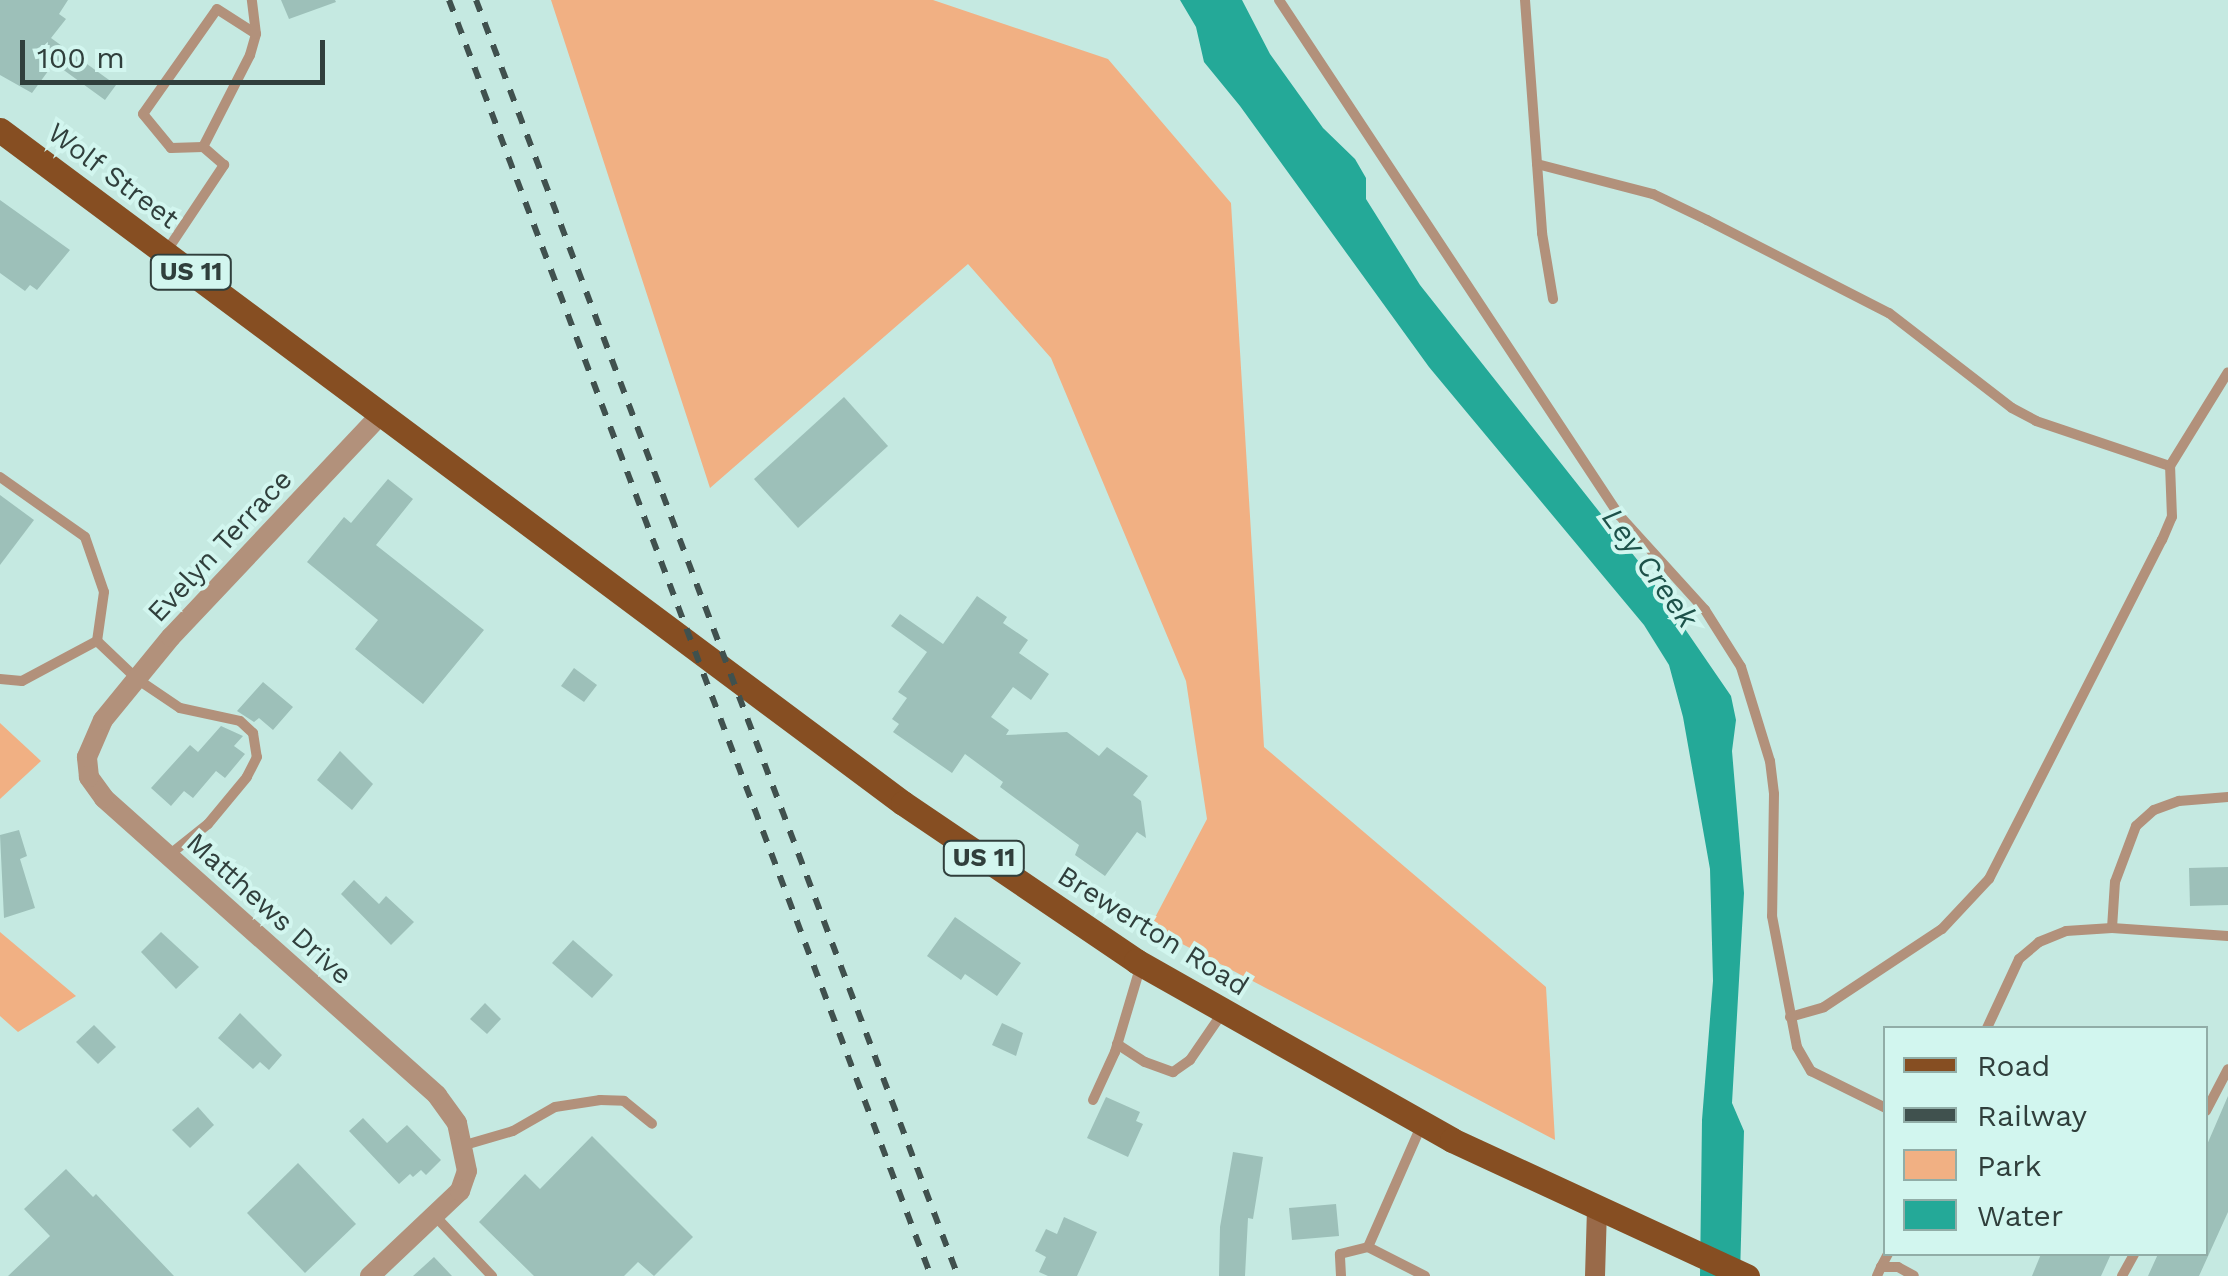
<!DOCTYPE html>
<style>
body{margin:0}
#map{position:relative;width:2228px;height:1276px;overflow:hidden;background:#c5e9e1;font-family:"Work Sans",sans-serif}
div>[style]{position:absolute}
.green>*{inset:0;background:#f1b083}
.water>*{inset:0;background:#24a998}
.building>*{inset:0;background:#9dc0b9}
.lane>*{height:10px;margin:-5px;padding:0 5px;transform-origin:5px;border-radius:5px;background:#b2917b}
.street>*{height:20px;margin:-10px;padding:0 10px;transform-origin:10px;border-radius:10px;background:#b2917b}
.secondary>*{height:20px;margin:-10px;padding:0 10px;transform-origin:10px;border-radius:10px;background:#996a49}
.primary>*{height:25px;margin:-12.5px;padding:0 12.5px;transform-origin:12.5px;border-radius:12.5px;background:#864e22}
.rail>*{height:6px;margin-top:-3px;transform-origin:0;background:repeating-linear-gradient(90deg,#40514e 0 12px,transparent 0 24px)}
span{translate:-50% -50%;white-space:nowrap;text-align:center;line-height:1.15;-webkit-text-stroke:8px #d2f6ef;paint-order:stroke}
.shield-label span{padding:2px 8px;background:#d2f6ef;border:2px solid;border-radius:8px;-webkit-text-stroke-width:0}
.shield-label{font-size:25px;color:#303f3c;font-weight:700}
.street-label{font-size:28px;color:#303f3c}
.water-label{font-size:30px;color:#1e524a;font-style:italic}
.legend{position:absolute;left:1883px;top:1026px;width:325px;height:230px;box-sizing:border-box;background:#d2f6ef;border:2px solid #91ada7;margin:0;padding:12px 18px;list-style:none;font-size:30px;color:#303f3c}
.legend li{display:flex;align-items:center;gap:20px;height:50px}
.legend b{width:50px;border:2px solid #91ada7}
.scale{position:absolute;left:20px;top:40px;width:305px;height:45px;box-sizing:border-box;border:5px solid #303f3c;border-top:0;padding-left:12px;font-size:30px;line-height:35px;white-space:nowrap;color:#303f3c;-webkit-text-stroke:8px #d2f6ef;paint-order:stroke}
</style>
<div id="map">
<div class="green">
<i style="clip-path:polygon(551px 0,933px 0,1108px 59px,1231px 203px,1264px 747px,1546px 987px,1555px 1140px,1150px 927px,1207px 819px,1186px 681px,1051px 358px,968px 264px,710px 488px)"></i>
<i style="clip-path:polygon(0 723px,41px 761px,0 799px)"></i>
<i style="clip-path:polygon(0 932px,76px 996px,18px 1032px,0 1016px)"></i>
</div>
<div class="water">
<i style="clip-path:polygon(1180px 0,1242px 0,1270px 54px,1323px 128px,1355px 159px,1366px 178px,1366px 199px,1420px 285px,1639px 562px,1731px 696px,1736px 720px,1732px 751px,1744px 893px,1732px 1103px,1744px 1131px,1740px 1276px,1700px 1276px,1702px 1120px,1713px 981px,1710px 869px,1683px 717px,1669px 665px,1644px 625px,1429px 367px,1240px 106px,1204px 62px,1196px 27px)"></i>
</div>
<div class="building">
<i style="clip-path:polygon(0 0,68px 0,59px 14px,66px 19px,51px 38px,116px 85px,105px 100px,54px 63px,32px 93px,0 75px)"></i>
<i style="clip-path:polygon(281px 0,335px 0,336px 2px,289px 19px)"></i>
<i style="clip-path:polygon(0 200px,70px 250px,37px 290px,30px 285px,25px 291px,0 273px)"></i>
<i style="clip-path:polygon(844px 397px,888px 446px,798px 528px,754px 479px)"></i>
<i style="clip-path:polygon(388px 479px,413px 499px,376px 545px,484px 630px,423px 704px,355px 649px,378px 620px,307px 562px,344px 517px,351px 523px)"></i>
<i style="clip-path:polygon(0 495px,34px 520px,0 565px)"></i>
<i style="clip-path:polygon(977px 596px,1007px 617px,1003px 623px,1028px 640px,1019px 653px,1049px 674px,1031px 700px,1013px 687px,991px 717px,1009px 730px,1006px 735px,1067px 732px,1099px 756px,1107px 747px,1148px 776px,1133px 795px,1141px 801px,1146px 838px,1137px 832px,1105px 876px,1075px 855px,1079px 845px,1000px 787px,1003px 782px,965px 754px,952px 773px,893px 732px,899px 724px,892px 719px,907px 698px,898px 692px,927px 652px,891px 626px,900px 614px,943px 644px)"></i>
<i style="clip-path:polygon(574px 668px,597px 685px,584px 702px,561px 686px)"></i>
<i style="clip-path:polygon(263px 682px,293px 707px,273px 730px,259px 718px,254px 722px,237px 711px)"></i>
<i style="clip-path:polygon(221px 726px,243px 736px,234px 746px,245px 754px,225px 778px,216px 771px,193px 798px,184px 791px,171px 806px,151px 788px,190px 745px,198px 752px)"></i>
<i style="clip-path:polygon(340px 751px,373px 784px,352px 810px,317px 780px)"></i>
<i style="clip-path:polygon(19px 830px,27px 856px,20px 859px,35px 908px,4px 918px,0 835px)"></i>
<i style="clip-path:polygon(2228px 867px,2228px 905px,2190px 906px,2189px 868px)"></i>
<i style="clip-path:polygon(354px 880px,379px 904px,386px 896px,414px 922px,391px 945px,341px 894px)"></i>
<i style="clip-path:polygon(955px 917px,1021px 963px,997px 996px,965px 974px,961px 980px,927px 956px)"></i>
<i style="clip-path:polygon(161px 932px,199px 967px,176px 989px,141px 952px)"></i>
<i style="clip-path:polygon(573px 940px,613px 975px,592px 998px,552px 963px)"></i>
<i style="clip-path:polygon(485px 1003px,501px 1019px,487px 1034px,470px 1019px)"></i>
<i style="clip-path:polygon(240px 1013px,282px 1055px,269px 1070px,260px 1062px,253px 1069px,218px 1038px)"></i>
<i style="clip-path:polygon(1002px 1023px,1023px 1033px,1016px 1056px,992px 1045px)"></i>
<i style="clip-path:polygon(94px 1025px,116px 1047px,98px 1064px,76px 1042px)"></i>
<i style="clip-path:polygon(2228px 1096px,2228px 1212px,2209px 1254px,2199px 1276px,2148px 1276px,2158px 1254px,2206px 1254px,2206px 1147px)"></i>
<i style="clip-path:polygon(1106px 1097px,1140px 1112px,1136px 1121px,1143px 1124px,1128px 1157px,1087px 1138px)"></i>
<i style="clip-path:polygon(198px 1107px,214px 1125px,190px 1148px,172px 1130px)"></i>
<i style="clip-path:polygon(363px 1118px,387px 1143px,407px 1125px,441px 1160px,426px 1175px,421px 1170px,413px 1177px,410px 1174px,399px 1184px,349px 1131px)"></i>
<i style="clip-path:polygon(592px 1136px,693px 1237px,654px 1276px,638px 1262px,624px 1276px,534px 1276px,479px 1222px,525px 1174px,540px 1189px)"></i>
<i style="clip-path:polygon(1233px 1152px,1263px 1157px,1253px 1219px,1248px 1218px,1245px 1276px,1219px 1276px,1220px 1227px)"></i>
<i style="clip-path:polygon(298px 1163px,356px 1224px,305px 1273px,247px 1213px)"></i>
<i style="clip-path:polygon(66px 1169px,93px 1197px,96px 1194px,174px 1276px,8px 1276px,50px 1236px,24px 1209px)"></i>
<i style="clip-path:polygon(1336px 1204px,1339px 1236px,1292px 1240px,1289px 1208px)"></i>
<i style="clip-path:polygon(1064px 1217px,1097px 1232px,1077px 1276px,1048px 1276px,1039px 1272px,1046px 1257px,1035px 1251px,1046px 1229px,1057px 1234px)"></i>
<i style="clip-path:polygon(2041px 1254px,2111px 1254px,2101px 1276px,2032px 1276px)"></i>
<i style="clip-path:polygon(434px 1257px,452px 1276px,413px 1276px)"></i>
</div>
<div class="lane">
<i style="left:1279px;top:0;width:617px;rotate:56.57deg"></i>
<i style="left:1619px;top:515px;width:128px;rotate:47.8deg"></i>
<i style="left:1705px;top:610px;width:67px;rotate:57.7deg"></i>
<i style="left:1741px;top:667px;width:98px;rotate:72.9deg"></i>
<i style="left:1770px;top:761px;width:33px;rotate:83deg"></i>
<i style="left:1774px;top:794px;width:122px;rotate:90.9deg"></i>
<i style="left:1772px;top:916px;width:133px;rotate:79.2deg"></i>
<i style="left:1797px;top:1047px;width:28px;rotate:60deg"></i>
<i style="left:1811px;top:1071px;width:84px;rotate:26.3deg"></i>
<i style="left:1525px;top:0;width:234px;rotate:85.8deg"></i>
<i style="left:1542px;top:233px;width:67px;rotate:80.5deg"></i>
<i style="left:203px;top:147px;width:32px;rotate:178deg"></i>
<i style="left:171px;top:148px;width:44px;rotate:-129.5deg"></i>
<i style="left:143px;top:114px;width:128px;rotate:-54.8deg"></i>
<i style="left:217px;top:9px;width:46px;rotate:32.7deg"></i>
<i style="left:1537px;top:164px;width:120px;rotate:14.5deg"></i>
<i style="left:1653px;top:194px;width:60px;rotate:25.7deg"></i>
<i style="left:1707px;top:220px;width:204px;rotate:27.1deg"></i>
<i style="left:1889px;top:313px;width:155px;rotate:37.7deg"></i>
<i style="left:2012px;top:408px;width:27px;rotate:28deg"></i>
<i style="left:2036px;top:421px;width:141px;rotate:18.6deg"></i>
<i style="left:166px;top:252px;width:105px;rotate:-56.3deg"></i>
<i style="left:224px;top:165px;width:28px;rotate:-139deg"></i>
<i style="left:203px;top:147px;width:103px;rotate:-62.9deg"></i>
<i style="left:250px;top:55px;width:22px;rotate:-74deg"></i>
<i style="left:256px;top:34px;width:34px;rotate:-97deg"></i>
<i style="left:0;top:477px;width:104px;rotate:35.2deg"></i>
<i style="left:85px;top:537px;width:58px;rotate:70.9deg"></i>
<i style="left:104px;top:592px;width:49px;rotate:98.1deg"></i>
<i style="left:97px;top:641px;width:55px;rotate:43.5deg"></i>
<i style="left:137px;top:679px;width:52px;rotate:34deg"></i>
<i style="left:180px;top:708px;width:61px;rotate:12.2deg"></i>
<i style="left:240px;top:721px;width:18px;rotate:43deg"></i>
<i style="left:253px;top:733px;width:24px;rotate:81deg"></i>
<i style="left:257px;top:757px;width:22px;rotate:117deg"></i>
<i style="left:247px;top:777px;width:61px;rotate:129.7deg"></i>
<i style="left:208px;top:824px;width:50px;rotate:141.5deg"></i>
<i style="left:0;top:679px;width:22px;rotate:5deg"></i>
<i style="left:22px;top:681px;width:85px;rotate:-28.1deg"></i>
<i style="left:2112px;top:928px;width:46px;rotate:-86.3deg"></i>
<i style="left:2115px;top:882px;width:60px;rotate:-69.4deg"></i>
<i style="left:2136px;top:826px;width:24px;rotate:-42deg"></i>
<i style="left:2154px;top:810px;width:27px;rotate:-20deg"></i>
<i style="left:2179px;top:801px;width:49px;rotate:-4.7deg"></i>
<i style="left:1790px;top:1017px;width:35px;rotate:-16deg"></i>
<i style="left:1824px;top:1007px;width:141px;rotate:-33.5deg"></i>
<i style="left:1942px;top:929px;width:69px;rotate:-46.8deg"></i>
<i style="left:1989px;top:879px;width:381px;rotate:-63deg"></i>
<i style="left:2162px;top:540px;width:25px;rotate:-67deg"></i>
<i style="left:2172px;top:517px;width:51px;rotate:-92.2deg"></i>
<i style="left:2170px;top:466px;width:110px;rotate:-58.3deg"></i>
<i style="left:1987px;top:1028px;width:76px;rotate:-65.1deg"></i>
<i style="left:2019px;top:959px;width:26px;rotate:-40deg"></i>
<i style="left:2039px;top:942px;width:29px;rotate:-22deg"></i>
<i style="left:2066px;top:931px;width:46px;rotate:-3.7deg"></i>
<i style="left:2112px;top:928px;width:116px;rotate:3.9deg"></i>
<i style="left:1117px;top:1044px;width:33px;rotate:33deg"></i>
<i style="left:1145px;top:1062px;width:30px;rotate:20deg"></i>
<i style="left:1173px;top:1072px;width:21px;rotate:-35deg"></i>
<i style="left:1190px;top:1060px;width:58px;rotate:-55.5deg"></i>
<i style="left:1093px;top:1100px;width:53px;rotate:-65.4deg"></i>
<i style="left:1115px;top:1052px;width:91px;rotate:-73.4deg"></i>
<i style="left:2206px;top:1111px;width:47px;rotate:-62.4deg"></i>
<i style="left:465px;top:1145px;width:50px;rotate:-16.3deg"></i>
<i style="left:513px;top:1131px;width:48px;rotate:-29.7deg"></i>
<i style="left:555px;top:1107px;width:46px;rotate:-8.8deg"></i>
<i style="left:600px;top:1100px;width:24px;rotate:2deg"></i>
<i style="left:624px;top:1101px;width:36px;rotate:39deg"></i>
<i style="left:435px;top:1216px;width:83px;rotate:46.5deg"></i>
<i style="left:1368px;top:1247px;width:134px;rotate:-66.3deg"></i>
<i style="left:1881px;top:1267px;width:15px;rotate:-62deg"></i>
<i style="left:1341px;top:1276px;width:22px;rotate:-93deg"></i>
<i style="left:1340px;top:1254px;width:29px;rotate:-14deg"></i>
<i style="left:1368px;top:1247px;width:64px;rotate:27deg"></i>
<i style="left:1877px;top:1276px;width:10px;rotate:-66deg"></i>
<i style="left:1881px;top:1267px;width:17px"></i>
<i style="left:1898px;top:1267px;width:18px;rotate:29deg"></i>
<i style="left:2122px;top:1276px;width:25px;rotate:-61deg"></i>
</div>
<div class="street">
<i style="left:370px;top:1276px;width:124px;rotate:-43.4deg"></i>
<i style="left:460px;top:1191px;width:21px;rotate:-71deg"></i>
<i style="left:467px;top:1171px;width:49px;rotate:-101.8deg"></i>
<i style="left:457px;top:1123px;width:34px;rotate:-126deg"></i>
<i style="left:437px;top:1095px;width:446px;rotate:-138.3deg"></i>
<i style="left:104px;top:798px;width:26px;rotate:-126deg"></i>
<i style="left:89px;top:777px;width:20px;rotate:-96deg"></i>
<i style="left:87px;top:757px;width:40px;rotate:-66.6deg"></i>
<i style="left:103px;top:720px;width:107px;rotate:-50.7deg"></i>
<i style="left:171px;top:637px;width:306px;rotate:-46.7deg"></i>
</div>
<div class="secondary">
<i style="left:1595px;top:1276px;width:68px;rotate:-88.3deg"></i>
</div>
<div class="primary">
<i style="left:0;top:130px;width:1126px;rotate:36.7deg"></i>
<i style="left:903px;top:803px;width:282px;rotate:34.1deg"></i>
<i style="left:1136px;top:961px;width:363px;rotate:29.5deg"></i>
<i style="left:1452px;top:1140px;width:325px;rotate:24.8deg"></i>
</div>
<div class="rail">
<i style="left:449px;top:0;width:1364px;rotate:69.31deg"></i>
<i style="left:476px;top:0;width:1364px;rotate:69.31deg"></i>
</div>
<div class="shield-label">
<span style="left:191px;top:272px">US 11</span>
<span style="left:984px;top:858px">US 11</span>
</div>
<div class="street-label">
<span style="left:113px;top:176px;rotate:37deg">Wolf Street</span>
<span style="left:220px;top:546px;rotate:-47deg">Evelyn Terrace</span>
<span style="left:269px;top:909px;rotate:42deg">Matthews Drive</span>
<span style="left:1153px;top:931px;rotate:32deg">Brewerton Road</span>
</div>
<div class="water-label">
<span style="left:1650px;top:568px;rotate:54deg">Ley Creek</span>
</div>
<ul class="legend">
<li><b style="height:12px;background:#864e22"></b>Road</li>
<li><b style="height:12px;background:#40514e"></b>Railway</li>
<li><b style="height:28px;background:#f1b083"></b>Park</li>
<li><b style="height:28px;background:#24a998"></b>Water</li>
</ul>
<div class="scale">100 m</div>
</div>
